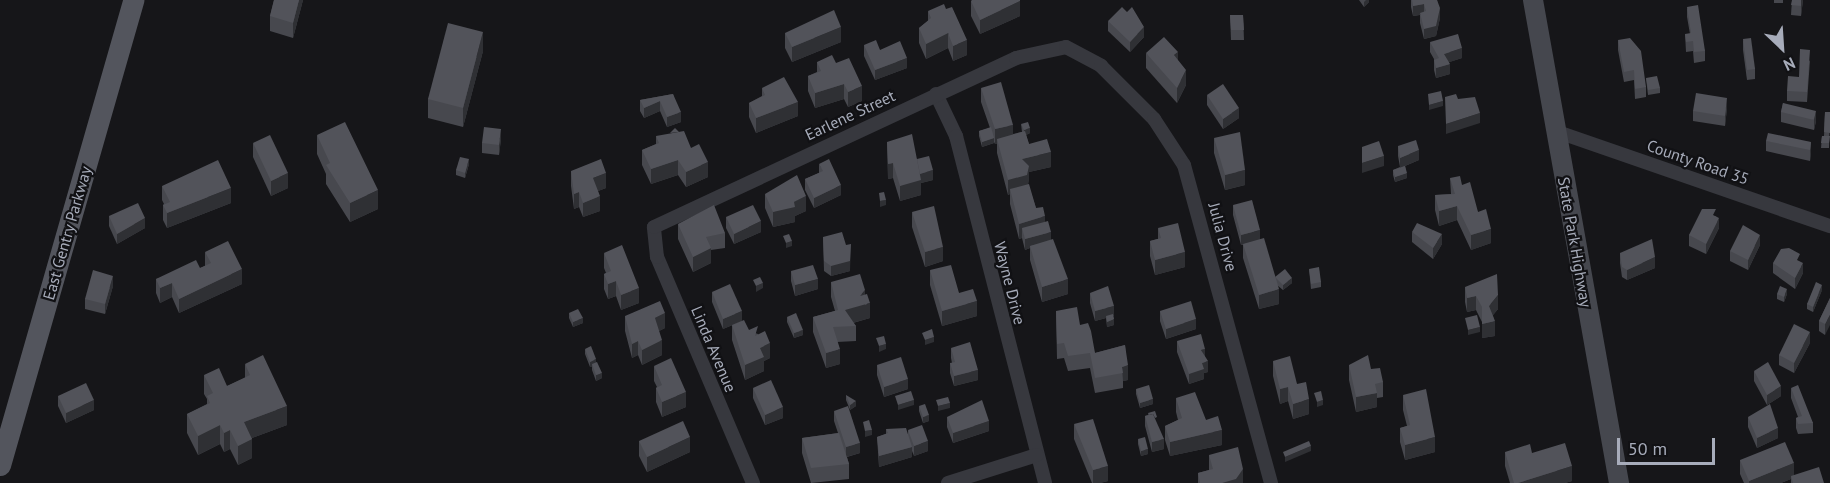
<!DOCTYPE html>
<style>
body{margin:0}
#map{position:relative;width:1830px;height:483px;overflow:hidden;background:#161619;font-family:"PT Sans",sans-serif}
div>[style]{position:absolute}
.minor>*{height:14px;margin:-7px;padding:0 7px;transform-origin:7px;border-radius:7px;background:#37383e}
.secondary>*{height:20px;margin:-10px;padding:0 10px;transform-origin:10px;border-radius:10px;background:#45474e}
.primary>*{height:21px;margin:-10.5px;padding:0 10.5px;transform-origin:10.5px;border-radius:10.5px;background:#53555d}
.wall>*{inset:0;background:#47484e}
.shaded-wall>*{inset:0;background:#2f3034}
.building>*{inset:0;background:#52535a}
span{translate:-50% -50%;white-space:nowrap;text-align:center;line-height:1.15;-webkit-text-stroke:4.5px #111114;paint-order:stroke}
.street-label{font-size:16px;color:#a7acba}
.north{position:absolute;left:1752px;top:18px;width:60px;height:60px;-webkit-text-stroke:4px #111114;paint-order:stroke;rotate:155deg;font-size:16px;font-weight:700;line-height:24px;text-align:center;color:#a7acba}
.north::after{content:'';display:block;margin:auto;width:21px;height:27px;background:#a7acba;clip-path:polygon(50% 0,100% 100%,50% 72%,0 100%)}
.scale{position:absolute;left:1617px;top:438px;width:98px;height:27px;box-sizing:border-box;border:3px solid #a7acba;border-top:0;padding-left:8px;font-size:18px;line-height:21px;white-space:nowrap;color:#a7acba;-webkit-text-stroke:4px #111114;paint-order:stroke}
</style>
<div id="map">
<div class="minor">
<i style="left:936px;top:94px;width:47px;rotate:64.5deg"></i>
<i style="left:956px;top:136px;width:358px;rotate:75.6deg"></i>
<i style="left:1555px;top:131px;width:291px;rotate:19.1deg"></i>
<i style="left:753px;top:483px;width:246px;rotate:-113deg"></i>
<i style="left:657px;top:257px;width:30px;rotate:-96deg"></i>
<i style="left:654px;top:227px;width:400px;rotate:-25deg"></i>
<i style="left:1016px;top:58px;width:51px;rotate:-12.4deg"></i>
<i style="left:1066px;top:47px;width:40px;rotate:28deg"></i>
<i style="left:1101px;top:66px;width:75px;rotate:45deg"></i>
<i style="left:1154px;top:119px;width:55px;rotate:56.9deg"></i>
<i style="left:1184px;top:165px;width:330px;rotate:74.7deg"></i>
<i style="left:948px;top:483px;width:93px;rotate:-17.5deg"></i>
</div>
<div class="secondary">
<i style="left:1533px;top:0;width:491px;rotate:79.9deg"></i>
</div>
<div class="primary">
<i style="left:0;top:465px;width:484px;rotate:-74deg"></i>
</div>
<div class="wall">
<i style="clip-path:polygon(274px 0,303px 0,293px 38px,270px 31px,270px 16px)"></i>
<i style="clip-path:polygon(1359px 0,1369px 0,1369px 2px,1364px 7px)"></i>
<i style="clip-path:polygon(1411px 0,1437px 0,1440px 18px,1436px 36px,1424px 39px,1420px 23px,1420px 15px,1413px 16px,1411px 7px)"></i>
<i style="clip-path:polygon(1774px 0,1783px 0,1783px 3px,1774px 3px)"></i>
<i style="clip-path:polygon(1792px 0,1803px 0,1801px 16px,1791px 15px)"></i>
<i style="clip-path:polygon(971px 1px,1020px 16px,980px 34px,971px 16px)"></i>
<i style="clip-path:polygon(1687px 7px,1705px 51px,1705px 61px,1694px 63px,1693px 51px,1686px 52px,1685px 34px,1690px 34px,1687px 17px)"></i>
<i style="clip-path:polygon(928px 11px,967px 55px,953px 61px,948px 48px,926px 59px,919px 43px,919px 28px,928px 21px)"></i>
<i style="clip-path:polygon(1230px 15px,1243px 15px,1244px 40px,1231px 40px)"></i>
<i style="clip-path:polygon(1108px 21px,1144px 37px,1130px 52px,1108px 31px)"></i>
<i style="clip-path:polygon(785px 33px,841px 42px,792px 62px,785px 48px)"></i>
<i style="clip-path:polygon(1743px 39px,1755px 69px,1755px 79px,1747px 80px,1743px 50px)"></i>
<i style="clip-path:polygon(1618px 40px,1646px 87px,1646px 97px,1635px 99px,1634px 80px,1624px 82px,1618px 50px)"></i>
<i style="clip-path:polygon(1430px 42px,1462px 58px,1449px 62px,1450px 74px,1436px 78px,1434px 70px,1434px 59px,1430px 52px)"></i>
<i style="clip-path:polygon(864px 45px,880px 50px,907px 68px,875px 80px,864px 56px)"></i>
<i style="clip-path:polygon(483px 51px,463px 127px,428px 118px,428px 99px)"></i>
<i style="clip-path:polygon(1146px 53px,1186px 85px,1177px 103px,1146px 68px)"></i>
<i style="clip-path:polygon(1810px 60px,1807px 102px,1787px 101px,1787px 91px,1799px 77px)"></i>
<i style="clip-path:polygon(817px 62px,836px 63px,862px 101px,848px 107px,844px 99px,815px 108px,808px 91px,808px 76px,817px 72px)"></i>
<i style="clip-path:polygon(1646px 78px,1660px 88px,1660px 93px,1648px 95px)"></i>
<i style="clip-path:polygon(762px 88px,798px 116px,756px 133px,749px 117px,749px 103px,762px 96px)"></i>
<i style="clip-path:polygon(981px 88px,1013px 134px,1022px 132px,1021px 124px,1030px 133px,1026px 135px,1029px 144px,1051px 167px,1029px 172px,1028px 184px,1036px 208px,1045px 222px,1068px 294px,1042px 302px,1030px 260px,1030px 248px,1025px 250px,1022px 238px,1019px 239px,1010px 204px,1010px 194px,1008px 195px,997px 153px,997px 144px,995px 144px,994px 142px,994px 143px,982px 147px,979px 136px,979px 131px,990px 128px,981px 102px)"></i>
<i style="clip-path:polygon(673px 94px,681px 122px,667px 127px,660px 111px,644px 118px,640px 111px,640px 100px)"></i>
<i style="clip-path:polygon(1207px 95px,1239px 118px,1223px 129px,1207px 105px)"></i>
<i style="clip-path:polygon(1783px 103px,1816px 121px,1814px 130px,1781px 122px,1781px 112px)"></i>
<i style="clip-path:polygon(1727px 108px,1725px 126px,1693px 121px,1693px 111px)"></i>
<i style="clip-path:polygon(1825px 112px,1830px 112px,1829px 148px,1821px 148px,1822px 136px,1824px 136px)"></i>
<i style="clip-path:polygon(317px 135px,378px 209px,350px 222px,326px 184px,326px 174px,317px 154px)"></i>
<i style="clip-path:polygon(656px 136px,691px 148px,708px 177px,686px 187px,678px 175px,651px 184px,642px 165px,642px 150px,656px 144px)"></i>
<i style="clip-path:polygon(1214px 138px,1245px 185px,1225px 190px,1214px 153px)"></i>
<i style="clip-path:polygon(501px 139px,499px 155px,482px 153px,482px 143px)"></i>
<i style="clip-path:polygon(1766px 141px,1811px 142px,1811px 152px,1810px 161px,1766px 151px)"></i>
<i style="clip-path:polygon(887px 142px,917px 159px,933px 180px,921px 183px,921px 195px,900px 201px,893px 178px,888px 179px)"></i>
<i style="clip-path:polygon(253px 143px,288px 188px,271px 196px,253px 157px)"></i>
<i style="clip-path:polygon(1398px 146px,1419px 160px,1405px 166px,1407px 178px,1395px 182px,1393px 175px,1393px 170px,1400px 167px,1398px 156px)"></i>
<i style="clip-path:polygon(469px 164px,465px 178px,456px 175px,456px 170px)"></i>
<i style="clip-path:polygon(819px 164px,841px 195px,814px 208px,805px 190px,805px 179px,819px 173px)"></i>
<i style="clip-path:polygon(571px 171px,606px 188px,598px 191px,600px 211px,583px 217px,579px 207px,574px 209px,571px 186px)"></i>
<i style="clip-path:polygon(1450px 178px,1462px 185px,1478px 212px,1491px 243px,1471px 250px,1457px 220px,1439px 226px,1435px 210px,1435px 195px,1451px 194px)"></i>
<i style="clip-path:polygon(162px 186px,231px 203px,167px 228px,163px 220px,163px 205px,164px 204px,162px 200px)"></i>
<i style="clip-path:polygon(765px 194px,806px 211px,795px 216px,795px 222px,773px 227px,765px 208px)"></i>
<i style="clip-path:polygon(1233px 205px,1260px 239px,1275px 277px,1292px 283px,1283px 290px,1277px 285px,1279px 304px,1259px 309px,1243px 258px,1243px 245px,1241px 245px,1233px 215px)"></i>
<i style="clip-path:polygon(912px 212px,943px 261px,925px 267px,912px 227px)"></i>
<i style="clip-path:polygon(109px 216px,145px 228px,117px 244px,109px 226px)"></i>
<i style="clip-path:polygon(1716px 216px,1719px 228px,1706px 254px,1689px 246px,1689px 235px)"></i>
<i style="clip-path:polygon(726px 217px,761px 232px,734px 244px,726px 228px)"></i>
<i style="clip-path:polygon(678px 224px,725px 233px,725px 248px,711px 250px,711px 263px,693px 272px,678px 239px)"></i>
<i style="clip-path:polygon(1158px 228px,1185px 267px,1155px 275px,1150px 256px,1150px 241px,1158px 239px)"></i>
<i style="clip-path:polygon(1412px 232px,1442px 244px,1433px 259px,1412px 242px)"></i>
<i style="clip-path:polygon(823px 237px,850px 271px,831px 276px,824px 271px)"></i>
<i style="clip-path:polygon(1760px 245px,1748px 270px,1730px 261px,1730px 251px)"></i>
<i style="clip-path:polygon(205px 252px,242px 284px,179px 313px,172px 297px,160px 303px,156px 293px,156px 279px,200px 268px,205px 266px)"></i>
<i style="clip-path:polygon(604px 253px,639px 303px,621px 310px,616px 296px,608px 299px,604px 289px,604px 274px,606px 273px,604px 268px)"></i>
<i style="clip-path:polygon(1620px 253px,1655px 268px,1627px 280px,1622px 277px,1620px 263px)"></i>
<i style="clip-path:polygon(1800px 262px,1803px 273px,1795px 289px,1773px 273px,1773px 263px)"></i>
<i style="clip-path:polygon(1309px 269px,1321px 282px,1321px 287px,1311px 289px)"></i>
<i style="clip-path:polygon(930px 270px,959px 293px,977px 316px,942px 326px,930px 285px)"></i>
<i style="clip-path:polygon(791px 271px,818px 289px,795px 296px,791px 281px)"></i>
<i style="clip-path:polygon(831px 282px,865px 295px,870px 318px,853px 323px,856px 326px,856px 341px,837px 342px,840px 364px,826px 368px,813px 332px,813px 317px,835px 311px,831px 297px)"></i>
<i style="clip-path:polygon(113px 286px,105px 314px,85px 309px,85px 299px)"></i>
<i style="clip-path:polygon(1465px 287px,1498px 309px,1493px 315px,1495px 336px,1482px 338px,1482px 322px,1476px 310px,1467px 312px,1465px 302px)"></i>
<i style="clip-path:polygon(1822px 290px,1813px 312px,1807px 309px,1807px 304px)"></i>
<i style="clip-path:polygon(712px 292px,742px 321px,723px 329px,712px 302px)"></i>
<i style="clip-path:polygon(1090px 293px,1114px 316px,1113px 316px,1114px 325px,1107px 327px,1106px 318px,1095px 321px,1090px 303px)"></i>
<i style="clip-path:polygon(1777px 294px,1787px 294px,1784px 302px,1777px 299px)"></i>
<i style="clip-path:polygon(1830px 298px,1825px 335px,1819px 331px,1819px 321px)"></i>
<i style="clip-path:polygon(1056px 311px,1080px 325px,1095px 353px,1125px 345px,1128px 380px,1123px 381px,1123px 388px,1095px 393px,1090px 368px,1068px 371px,1064px 358px,1057px 359px)"></i>
<i style="clip-path:polygon(1160px 311px,1196px 329px,1166px 339px,1160px 321px)"></i>
<i style="clip-path:polygon(569px 313px,583px 323px,573px 327px,569px 318px)"></i>
<i style="clip-path:polygon(625px 316px,665px 328px,659px 331px,662px 355px,642px 365px,638px 355px,632px 358px,625px 331px)"></i>
<i style="clip-path:polygon(787px 317px,803px 335px,794px 338px,787px 322px)"></i>
<i style="clip-path:polygon(732px 325px,758px 334px,770px 358px,764px 361px,764px 371px,745px 380px,732px 340px)"></i>
<i style="clip-path:polygon(1177px 341px,1205px 358px,1208px 372px,1204px 373px,1204px 379px,1189px 384px,1177px 352px)"></i>
<i style="clip-path:polygon(1810px 343px,1794px 373px,1779px 365px,1779px 355px)"></i>
<i style="clip-path:polygon(951px 348px,978px 380px,954px 386px,950px 373px,950px 363px,952px 363px,951px 358px)"></i>
<i style="clip-path:polygon(585px 349px,596px 362px,602px 378px,596px 381px,592px 370px,592px 367px,590px 367px,585px 354px)"></i>
<i style="clip-path:polygon(1273px 361px,1297px 384px,1309px 414px,1293px 419px,1288px 401px,1280px 404px,1273px 376px)"></i>
<i style="clip-path:polygon(245px 364px,287px 425px,252px 438px,252px 458px,238px 465px,230px 449px,224px 452px,220px 444px,198px 455px,187px 433px,187px 414px,207px 404px,207px 399px,204px 394px,204px 375px,227px 386px,245px 378px)"></i>
<i style="clip-path:polygon(877px 365px,908px 389px,884px 397px,877px 375px)"></i>
<i style="clip-path:polygon(1349px 365px,1371px 369px,1383px 382px,1383px 397px,1377px 398px,1377px 407px,1356px 412px,1349px 380px)"></i>
<i style="clip-path:polygon(654px 366px,686px 407px,662px 417px,656px 402px,656px 388px,657px 387px,654px 381px)"></i>
<i style="clip-path:polygon(1754px 371px,1781px 396px,1767px 405px,1754px 381px)"></i>
<i style="clip-path:polygon(753px 388px,783px 418px,765px 425px,753px 398px)"></i>
<i style="clip-path:polygon(1791px 388px,1813px 423px,1813px 433px,1798px 434px,1796px 428px,1796px 418px,1798px 417px,1791px 398px)"></i>
<i style="clip-path:polygon(1136px 389px,1153px 404px,1140px 408px,1136px 394px)"></i>
<i style="clip-path:polygon(846px 395px,856px 406px,850px 410px,846px 400px)"></i>
<i style="clip-path:polygon(1403px 395px,1435px 452px,1405px 460px,1400px 442px,1400px 428px,1407px 426px,1403px 410px)"></i>
<i style="clip-path:polygon(58px 396px,94px 410px,66px 423px,58px 406px)"></i>
<i style="clip-path:polygon(1176px 398px,1206px 420px,1222px 445px,1170px 456px,1165px 440px,1165px 426px,1178px 420px,1176px 412px)"></i>
<i style="clip-path:polygon(919px 406px,929px 421px,923px 423px,919px 411px)"></i>
<i style="clip-path:polygon(834px 411px,860px 453px,847px 457px,849px 464px,849px 479px,811px 483px,802px 453px,802px 438px,838px 433px,834px 421px)"></i>
<i style="clip-path:polygon(1148px 413px,1164px 449px,1152px 452px,1145px 426px,1145px 416px,1148px 415px)"></i>
<i style="clip-path:polygon(947px 417px,989px 431px,953px 443px,947px 427px)"></i>
<i style="clip-path:polygon(1748px 417px,1778px 438px,1757px 448px,1748px 427px)"></i>
<i style="clip-path:polygon(1074px 424px,1108px 481px,1100px 483px,1092px 483px,1074px 439px)"></i>
<i style="clip-path:polygon(886px 429px,908px 435px,908px 430px,928px 451px,914px 456px,912px 451px,912px 457px,879px 467px,877px 437px,886px 434px)"></i>
<i style="clip-path:polygon(1138px 439px,1148px 454px,1141px 456px,1138px 444px)"></i>
<i style="clip-path:polygon(639px 441px,690px 452px,647px 472px,639px 456px)"></i>
<i style="clip-path:polygon(1505px 452px,1532px 453px,1572px 481px,1565px 483px,1510px 483px,1505px 466px)"></i>
<i style="clip-path:polygon(1209px 455px,1243px 483px,1198px 483px,1198px 473px,1209px 470px)"></i>
<i style="clip-path:polygon(1740px 460px,1794px 475px,1824px 483px,1791px 483px,1791px 479px,1781px 483px,1744px 483px,1740px 474px)"></i>
</div>
<div class="shaded-wall">
<i style="clip-path:polygon(299px 0,303px 0,293px 38px,293px 23px)"></i>
<i style="clip-path:polygon(1366px 0,1369px 0,1369px 2px,1364px 7px,1364px 2px)"></i>
<i style="clip-path:polygon(1801px 0,1803px 0,1801px 16px)"></i>
<i style="clip-path:polygon(1020px 1px,1020px 16px,980px 34px,980px 20px)"></i>
<i style="clip-path:polygon(1424px 4px,1424px 14px,1413px 16px,1413px 6px)"></i>
<i style="clip-path:polygon(1440px 8px,1440px 18px,1436px 36px,1424px 39px,1424px 29px)"></i>
<i style="clip-path:polygon(841px 27px,841px 42px,792px 62px,792px 47px)"></i>
<i style="clip-path:polygon(1144px 27px,1144px 37px,1130px 52px,1130px 42px)"></i>
<i style="clip-path:polygon(483px 32px,483px 51px,463px 127px,463px 108px)"></i>
<i style="clip-path:polygon(948px 33px,948px 48px,926px 59px,926px 44px)"></i>
<i style="clip-path:polygon(967px 40px,967px 55px,953px 61px,953px 46px)"></i>
<i style="clip-path:polygon(1462px 48px,1462px 58px,1444px 64px,1444px 54px)"></i>
<i style="clip-path:polygon(1178px 52px,1178px 67px,1174px 55px)"></i>
<i style="clip-path:polygon(907px 58px,907px 68px,875px 80px,875px 70px)"></i>
<i style="clip-path:polygon(1450px 64px,1450px 74px,1436px 78px,1436px 68px)"></i>
<i style="clip-path:polygon(1186px 70px,1186px 85px,1177px 103px,1177px 88px)"></i>
<i style="clip-path:polygon(844px 84px,844px 99px,815px 108px,815px 93px)"></i>
<i style="clip-path:polygon(862px 86px,862px 101px,848px 107px,848px 92px)"></i>
<i style="clip-path:polygon(1727px 98px,1727px 108px,1725px 126px,1725px 116px)"></i>
<i style="clip-path:polygon(660px 101px,660px 111px,644px 118px,644px 108px)"></i>
<i style="clip-path:polygon(1443px 101px,1443px 106px,1429px 110px,1429px 105px)"></i>
<i style="clip-path:polygon(798px 102px,798px 116px,756px 133px,756px 118px)"></i>
<i style="clip-path:polygon(1239px 108px,1239px 118px,1223px 129px,1223px 119px)"></i>
<i style="clip-path:polygon(1816px 111px,1816px 121px,1814px 130px,1814px 120px)"></i>
<i style="clip-path:polygon(681px 112px,681px 122px,667px 127px,667px 117px)"></i>
<i style="clip-path:polygon(1480px 113px,1480px 123px,1446px 134px,1446px 124px)"></i>
<i style="clip-path:polygon(1013px 125px,1013px 140px,997px 139px,997px 144px,995px 144px,995px 129px)"></i>
<i style="clip-path:polygon(1030px 128px,1030px 133px,1024px 136px,1024px 130px)"></i>
<i style="clip-path:polygon(501px 129px,501px 139px,499px 155px,499px 145px)"></i>
<i style="clip-path:polygon(994px 138px,994px 143px,982px 147px,982px 142px)"></i>
<i style="clip-path:polygon(1811px 142px,1811px 152px,1810px 161px,1810px 150px)"></i>
<i style="clip-path:polygon(1419px 150px,1419px 160px,1400px 168px,1400px 158px)"></i>
<i style="clip-path:polygon(1051px 152px,1051px 167px,1029px 172px,1029px 181px,1027px 189px,1010px 189px,1010px 194px,1008px 195px,1008px 180px,1022px 159px)"></i>
<i style="clip-path:polygon(1384px 156px,1384px 166px,1362px 173px,1362px 163px)"></i>
<i style="clip-path:polygon(469px 159px,469px 164px,465px 178px,465px 173px)"></i>
<i style="clip-path:polygon(678px 160px,678px 175px,651px 184px,651px 169px)"></i>
<i style="clip-path:polygon(708px 162px,708px 177px,686px 187px,686px 172px)"></i>
<i style="clip-path:polygon(893px 163px,893px 178px,888px 179px,888px 164px)"></i>
<i style="clip-path:polygon(933px 170px,933px 180px,921px 183px,921px 195px,900px 201px,900px 186px,919px 174px)"></i>
<i style="clip-path:polygon(1245px 170px,1245px 185px,1225px 190px,1225px 175px)"></i>
<i style="clip-path:polygon(288px 173px,288px 188px,271px 196px,271px 181px)"></i>
<i style="clip-path:polygon(606px 173px,606px 188px,593px 193px,593px 178px)"></i>
<i style="clip-path:polygon(1407px 173px,1407px 178px,1395px 182px,1395px 177px)"></i>
<i style="clip-path:polygon(841px 185px,841px 195px,814px 208px,814px 198px)"></i>
<i style="clip-path:polygon(231px 188px,231px 203px,167px 228px,167px 213px)"></i>
<i style="clip-path:polygon(378px 190px,378px 209px,350px 222px,350px 203px)"></i>
<i style="clip-path:polygon(579px 192px,579px 207px,574px 209px,574px 194px)"></i>
<i style="clip-path:polygon(600px 196px,600px 211px,583px 217px,583px 203px)"></i>
<i style="clip-path:polygon(806px 196px,806px 211px,795px 216px,795px 222px,773px 227px,773px 212px)"></i>
<i style="clip-path:polygon(886px 200px,886px 205px,880px 207px,880px 201px)"></i>
<i style="clip-path:polygon(1457px 206px,1457px 220px,1439px 226px,1439px 211px)"></i>
<i style="clip-path:polygon(1045px 216px,1045px 231px,1022px 228px,1022px 238px,1019px 239px,1019px 224px)"></i>
<i style="clip-path:polygon(145px 218px,145px 228px,117px 244px,117px 234px)"></i>
<i style="clip-path:polygon(1719px 218px,1719px 228px,1706px 254px,1706px 244px)"></i>
<i style="clip-path:polygon(761px 221px,761px 232px,734px 244px,734px 234px)"></i>
<i style="clip-path:polygon(1491px 229px,1491px 243px,1471px 250px,1471px 235px)"></i>
<i style="clip-path:polygon(1260px 230px,1260px 240px,1241px 245px,1241px 235px)"></i>
<i style="clip-path:polygon(1051px 232px,1051px 242px,1030px 246px,1030px 248px,1025px 250px,1025px 239px)"></i>
<i style="clip-path:polygon(1442px 234px,1442px 244px,1433px 259px,1433px 248px)"></i>
<i style="clip-path:polygon(1760px 235px,1760px 245px,1748px 270px,1748px 260px)"></i>
<i style="clip-path:polygon(792px 241px,792px 246px,786px 248px,786px 243px)"></i>
<i style="clip-path:polygon(851px 244px,850px 271px,831px 276px,831px 266px)"></i>
<i style="clip-path:polygon(943px 247px,943px 261px,925px 267px,925px 252px)"></i>
<i style="clip-path:polygon(711px 248px,711px 263px,693px 272px,693px 257px)"></i>
<i style="clip-path:polygon(1185px 252px,1185px 267px,1155px 275px,1155px 260px)"></i>
<i style="clip-path:polygon(1655px 257px,1655px 268px,1627px 280px,1627px 270px)"></i>
<i style="clip-path:polygon(1803px 263px,1803px 273px,1795px 289px,1795px 278px)"></i>
<i style="clip-path:polygon(242px 269px,242px 284px,179px 313px,179px 299px)"></i>
<i style="clip-path:polygon(113px 276px,113px 286px,105px 314px,105px 304px)"></i>
<i style="clip-path:polygon(1292px 278px,1292px 283px,1283px 290px,1283px 285px)"></i>
<i style="clip-path:polygon(818px 279px,818px 289px,795px 296px,795px 285px)"></i>
<i style="clip-path:polygon(1068px 279px,1068px 294px,1042px 302px,1042px 287px)"></i>
<i style="clip-path:polygon(616px 281px,616px 296px,608px 299px,608px 284px)"></i>
<i style="clip-path:polygon(172px 283px,172px 297px,160px 303px,160px 288px)"></i>
<i style="clip-path:polygon(763px 283px,763px 288px,756px 292px,756px 286px)"></i>
<i style="clip-path:polygon(1822px 285px,1822px 290px,1813px 312px,1813px 307px)"></i>
<i style="clip-path:polygon(639px 288px,639px 303px,621px 310px,621px 295px)"></i>
<i style="clip-path:polygon(1279px 289px,1279px 304px,1259px 309px,1259px 295px)"></i>
<i style="clip-path:polygon(1787px 289px,1787px 294px,1784px 302px,1784px 297px)"></i>
<i style="clip-path:polygon(865px 290px,865px 305px,870px 303px,870px 318px,845px 325px,845px 310px,860px 296px)"></i>
<i style="clip-path:polygon(1498px 295px,1498px 309px,1489px 320px,1489px 306px)"></i>
<i style="clip-path:polygon(1476px 296px,1476px 310px,1467px 312px,1467px 298px)"></i>
<i style="clip-path:polygon(977px 301px,977px 316px,942px 326px,942px 311px)"></i>
<i style="clip-path:polygon(1114px 306px,1114px 316px,1107px 318px,1106px 316px,1106px 318px,1095px 321px,1095px 311px)"></i>
<i style="clip-path:polygon(742px 311px,742px 321px,723px 329px,723px 319px)"></i>
<i style="clip-path:polygon(665px 313px,665px 328px,655px 333px,655px 318px)"></i>
<i style="clip-path:polygon(1830px 315px,1830px 325px,1825px 335px,1825px 324px)"></i>
<i style="clip-path:polygon(583px 318px,583px 323px,573px 327px,573px 322px)"></i>
<i style="clip-path:polygon(1114px 319px,1114px 325px,1107px 327px,1107px 322px)"></i>
<i style="clip-path:polygon(1196px 319px,1196px 329px,1166px 339px,1166px 329px)"></i>
<i style="clip-path:polygon(1495px 321px,1495px 336px,1482px 338px,1482px 324px)"></i>
<i style="clip-path:polygon(1480px 327px,1480px 332px,1468px 335px,1468px 330px)"></i>
<i style="clip-path:polygon(803px 330px,803px 335px,794px 338px,794px 333px)"></i>
<i style="clip-path:polygon(1810px 332px,1810px 343px,1794px 373px,1794px 363px)"></i>
<i style="clip-path:polygon(934px 337px,934px 342px,925px 345px,925px 340px)"></i>
<i style="clip-path:polygon(662px 340px,662px 355px,642px 365px,642px 350px)"></i>
<i style="clip-path:polygon(638px 341px,638px 355px,632px 358px,632px 344px)"></i>
<i style="clip-path:polygon(770px 343px,770px 358px,764px 361px,764px 371px,745px 380px,745px 365px,760px 348px)"></i>
<i style="clip-path:polygon(886px 344px,886px 349px,879px 352px,879px 346px)"></i>
<i style="clip-path:polygon(840px 349px,840px 364px,826px 368px,826px 353px)"></i>
<i style="clip-path:polygon(1205px 349px,1205px 359px,1201px 350px)"></i>
<i style="clip-path:polygon(596px 359px,596px 365px,592px 364px,592px 367px,590px 367px,590px 362px)"></i>
<i style="clip-path:polygon(1208px 361px,1208px 372px,1204px 373px,1204px 379px,1189px 384px,1189px 374px,1202px 363px)"></i>
<i style="clip-path:polygon(1128px 365px,1128px 380px,1123px 381px,1122px 367px)"></i>
<i style="clip-path:polygon(978px 370px,978px 380px,954px 386px,954px 376px)"></i>
<i style="clip-path:polygon(602px 373px,602px 378px,596px 381px,596px 375px)"></i>
<i style="clip-path:polygon(908px 379px,908px 389px,884px 397px,884px 387px)"></i>
<i style="clip-path:polygon(1781px 386px,1781px 396px,1767px 405px,1767px 395px)"></i>
<i style="clip-path:polygon(1288px 387px,1288px 401px,1280px 404px,1280px 389px)"></i>
<i style="clip-path:polygon(686px 392px,686px 407px,662px 417px,662px 402px)"></i>
<i style="clip-path:polygon(1377px 393px,1377px 407px,1356px 412px,1356px 397px)"></i>
<i style="clip-path:polygon(1153px 399px,1153px 404px,1140px 408px,1140px 403px)"></i>
<i style="clip-path:polygon(1309px 399px,1309px 414px,1293px 419px,1293px 404px)"></i>
<i style="clip-path:polygon(94px 400px,94px 410px,66px 423px,66px 413px)"></i>
<i style="clip-path:polygon(914px 400px,914px 405px,898px 410px,898px 405px)"></i>
<i style="clip-path:polygon(1323px 400px,1323px 405px,1317px 407px,1317px 402px)"></i>
<i style="clip-path:polygon(856px 401px,856px 406px,850px 410px,850px 405px)"></i>
<i style="clip-path:polygon(950px 403px,950px 408px,938px 411px,938px 406px)"></i>
<i style="clip-path:polygon(287px 406px,287px 425px,244px 441px,244px 422px)"></i>
<i style="clip-path:polygon(783px 407px,783px 418px,765px 425px,765px 415px)"></i>
<i style="clip-path:polygon(929px 415px,929px 421px,923px 423px,923px 417px)"></i>
<i style="clip-path:polygon(989px 421px,989px 431px,953px 443px,953px 433px)"></i>
<i style="clip-path:polygon(220px 425px,220px 444px,198px 455px,198px 436px)"></i>
<i style="clip-path:polygon(1778px 428px,1778px 438px,1757px 448px,1757px 438px)"></i>
<i style="clip-path:polygon(230px 430px,230px 449px,224px 452px,224px 433px)"></i>
<i style="clip-path:polygon(872px 430px,872px 435px,865px 437px,865px 431px)"></i>
<i style="clip-path:polygon(1222px 430px,1222px 445px,1170px 456px,1170px 442px)"></i>
<i style="clip-path:polygon(690px 437px,690px 452px,647px 472px,647px 457px)"></i>
<i style="clip-path:polygon(1435px 437px,1435px 452px,1405px 460px,1405px 445px)"></i>
<i style="clip-path:polygon(252px 439px,252px 458px,238px 465px,238px 446px)"></i>
<i style="clip-path:polygon(1164px 439px,1164px 449px,1152px 452px,1152px 442px)"></i>
<i style="clip-path:polygon(928px 441px,928px 451px,914px 456px,914px 446px)"></i>
<i style="clip-path:polygon(860px 443px,860px 453px,846px 457px,846px 447px)"></i>
<i style="clip-path:polygon(1311px 446px,1311px 451px,1285px 462px,1285px 457px)"></i>
<i style="clip-path:polygon(912px 447px,912px 457px,879px 467px,879px 456px)"></i>
<i style="clip-path:polygon(1148px 449px,1148px 454px,1141px 456px,1141px 451px)"></i>
<i style="clip-path:polygon(1794px 463px,1794px 478px,1791px 476px,1791px 479px,1781px 483px,1749px 483px,1749px 481px)"></i>
<i style="clip-path:polygon(1108px 466px,1108px 481px,1100px 483px,1093px 483px,1093px 470px)"></i>
<i style="clip-path:polygon(1572px 466px,1572px 481px,1565px 483px,1518px 483px)"></i>
<i style="clip-path:polygon(1243px 469px,1243px 483px,1222px 483px)"></i>
</div>
<div class="building">
<i style="clip-path:polygon(274px 0,299px 0,293px 23px,270px 16px)"></i>
<i style="clip-path:polygon(972px 0,1020px 0,1020px 1px,980px 20px,971px 1px)"></i>
<i style="clip-path:polygon(1412px 0,1437px 0,1440px 8px,1436px 26px,1424px 29px,1420px 13px,1426px 11px,1424px 4px,1413px 6px)"></i>
<i style="clip-path:polygon(1792px 0,1801px 0,1801px 6px,1791px 5px)"></i>
<i style="clip-path:polygon(944px 4px,946px 9px,952px 7px,967px 40px,953px 46px,948px 33px,926px 44px,919px 28px,931px 18px,928px 11px)"></i>
<i style="clip-path:polygon(1698px 5px,1705px 51px,1694px 52px,1693px 41px,1686px 42px,1685px 34px,1691px 33px,1687px 7px)"></i>
<i style="clip-path:polygon(1122px 7px,1127px 12px,1132px 7px,1144px 27px,1130px 42px,1108px 21px)"></i>
<i style="clip-path:polygon(834px 10px,841px 27px,792px 47px,785px 33px)"></i>
<i style="clip-path:polygon(1230px 15px,1243px 15px,1244px 30px,1231px 30px)"></i>
<i style="clip-path:polygon(448px 23px,483px 32px,463px 108px,428px 99px)"></i>
<i style="clip-path:polygon(1458px 34px,1462px 48px,1444px 54px,1450px 64px,1436px 68px,1434px 60px,1439px 58px,1430px 42px)"></i>
<i style="clip-path:polygon(1164px 37px,1178px 52px,1174px 55px,1186px 70px,1177px 88px,1146px 53px)"></i>
<i style="clip-path:polygon(1630px 38px,1641px 51px,1646px 87px,1635px 89px,1634px 70px,1624px 72px,1618px 40px)"></i>
<i style="clip-path:polygon(1751px 38px,1755px 69px,1747px 70px,1743px 39px)"></i>
<i style="clip-path:polygon(876px 40px,880px 50px,900px 41px,907px 58px,875px 70px,864px 45px)"></i>
<i style="clip-path:polygon(1800px 49px,1810px 50px,1807px 92px,1787px 91px,1788px 76px,1799px 77px)"></i>
<i style="clip-path:polygon(832px 55px,836px 63px,849px 58px,862px 86px,848px 92px,844px 84px,815px 93px,808px 76px,821px 71px,817px 62px)"></i>
<i style="clip-path:polygon(1657px 76px,1660px 88px,1648px 90px,1646px 78px)"></i>
<i style="clip-path:polygon(784px 77px,798px 102px,756px 118px,749px 103px,765px 95px,762px 88px)"></i>
<i style="clip-path:polygon(1001px 82px,1013px 125px,995px 129px,981px 88px)"></i>
<i style="clip-path:polygon(1223px 84px,1239px 108px,1223px 119px,1207px 95px)"></i>
<i style="clip-path:polygon(1441px 91px,1443px 101px,1429px 105px,1428px 94px)"></i>
<i style="clip-path:polygon(1696px 93px,1727px 98px,1725px 116px,1693px 111px)"></i>
<i style="clip-path:polygon(673px 94px,681px 112px,667px 117px,660px 101px,644px 108px,640px 100px)"></i>
<i style="clip-path:polygon(1456px 94px,1458px 99px,1475px 97px,1480px 113px,1446px 124px,1445px 97px)"></i>
<i style="clip-path:polygon(1783px 103px,1816px 111px,1814px 120px,1781px 112px)"></i>
<i style="clip-path:polygon(1825px 112px,1830px 112px,1830px 133px,1824px 132px)"></i>
<i style="clip-path:polygon(345px 122px,378px 190px,350px 203px,326px 165px,330px 163px,317px 135px)"></i>
<i style="clip-path:polygon(1028px 122px,1030px 128px,1024px 130px,1021px 124px)"></i>
<i style="clip-path:polygon(484px 127px,501px 129px,499px 145px,482px 143px)"></i>
<i style="clip-path:polygon(991px 127px,994px 138px,982px 142px,979px 131px)"></i>
<i style="clip-path:polygon(675px 128px,679px 132px,670px 133px)"></i>
<i style="clip-path:polygon(684px 131px,691px 148px,699px 144px,708px 162px,686px 172px,678px 160px,651px 169px,642px 150px,659px 143px,656px 136px)"></i>
<i style="clip-path:polygon(1025px 131px,1029px 144px,1047px 139px,1051px 152px,1022px 159px,1029px 166px,1027px 175px,1008px 180px,997px 139px)"></i>
<i style="clip-path:polygon(1240px 132px,1245px 170px,1225px 175px,1214px 138px)"></i>
<i style="clip-path:polygon(1768px 133px,1811px 142px,1810px 150px,1766px 141px)"></i>
<i style="clip-path:polygon(912px 134px,921px 180px,900px 186px,893px 163px,888px 164px,887px 142px)"></i>
<i style="clip-path:polygon(270px 135px,288px 173px,271px 181px,253px 143px)"></i>
<i style="clip-path:polygon(1822px 136px,1830px 136px,1829px 143px,1821px 143px)"></i>
<i style="clip-path:polygon(1416px 140px,1419px 150px,1400px 158px,1398px 146px)"></i>
<i style="clip-path:polygon(1379px 141px,1384px 156px,1362px 163px,1362px 147px)"></i>
<i style="clip-path:polygon(929px 156px,933px 170px,920px 174px,917px 159px)"></i>
<i style="clip-path:polygon(460px 157px,469px 159px,465px 173px,456px 170px)"></i>
<i style="clip-path:polygon(601px 159px,606px 173px,593px 178px,600px 196px,583px 203px,579px 192px,574px 194px,571px 171px)"></i>
<i style="clip-path:polygon(829px 159px,841px 185px,814px 198px,805px 179px,823px 171px,819px 164px)"></i>
<i style="clip-path:polygon(218px 160px,231px 188px,167px 213px,163px 205px,170px 202px,162px 186px)"></i>
<i style="clip-path:polygon(1405px 166px,1407px 173px,1395px 177px,1393px 170px)"></i>
<i style="clip-path:polygon(797px 175px,806px 196px,794px 202px,795px 207px,773px 212px,765px 194px)"></i>
<i style="clip-path:polygon(1460px 176px,1462px 185px,1470px 182px,1478px 212px,1486px 209px,1491px 229px,1471px 235px,1457px 206px,1439px 211px,1435px 195px,1455px 194px,1450px 178px)"></i>
<i style="clip-path:polygon(1029px 184px,1036px 208px,1043px 207px,1045px 216px,1019px 224px,1010px 189px)"></i>
<i style="clip-path:polygon(884px 192px,886px 200px,880px 201px,879px 193px)"></i>
<i style="clip-path:polygon(1252px 200px,1260px 230px,1241px 235px,1233px 205px)"></i>
<i style="clip-path:polygon(138px 203px,145px 218px,117px 234px,109px 216px)"></i>
<i style="clip-path:polygon(714px 205px,725px 233px,706px 237px,711px 248px,693px 257px,678px 224px)"></i>
<i style="clip-path:polygon(753px 205px,761px 221px,734px 234px,726px 217px)"></i>
<i style="clip-path:polygon(934px 206px,943px 247px,925px 252px,912px 212px)"></i>
<i style="clip-path:polygon(1702px 209px,1716px 209px,1713px 215px,1719px 218px,1706px 244px,1689px 235px)"></i>
<i style="clip-path:polygon(1048px 221px,1051px 232px,1025px 239px,1022px 228px)"></i>
<i style="clip-path:polygon(1178px 223px,1185px 252px,1155px 260px,1150px 241px,1161px 238px,1158px 228px)"></i>
<i style="clip-path:polygon(1417px 223px,1442px 234px,1433px 248px,1412px 232px)"></i>
<i style="clip-path:polygon(1743px 225px,1760px 235px,1748px 260px,1730px 251px)"></i>
<i style="clip-path:polygon(842px 232px,846px 245px,851px 244px,850px 261px,831px 266px,824px 261px,823px 237px)"></i>
<i style="clip-path:polygon(789px 234px,792px 241px,786px 243px,783px 236px)"></i>
<i style="clip-path:polygon(1264px 238px,1279px 289px,1259px 295px,1243px 244px)"></i>
<i style="clip-path:polygon(1053px 239px,1068px 279px,1042px 287px,1030px 246px)"></i>
<i style="clip-path:polygon(1652px 239px,1655px 257px,1627px 270px,1622px 267px,1620px 253px)"></i>
<i style="clip-path:polygon(228px 241px,242px 269px,179px 299px,172px 283px,160px 288px,156px 279px,196px 260px,200px 268px,211px 263px,205px 252px)"></i>
<i style="clip-path:polygon(622px 245px,639px 288px,621px 295px,616px 281px,608px 284px,604px 274px,611px 271px,604px 253px)"></i>
<i style="clip-path:polygon(1789px 248px,1800px 254px,1797px 260px,1803px 263px,1795px 278px,1773px 263px,1781px 249px)"></i>
<i style="clip-path:polygon(813px 265px,818px 279px,795px 285px,791px 271px)"></i>
<i style="clip-path:polygon(951px 265px,959px 293px,973px 289px,977px 301px,942px 311px,930px 270px)"></i>
<i style="clip-path:polygon(1319px 267px,1321px 282px,1311px 284px,1309px 269px)"></i>
<i style="clip-path:polygon(1285px 269px,1292px 278px,1283px 285px,1275px 277px)"></i>
<i style="clip-path:polygon(93px 270px,113px 276px,105px 304px,85px 299px)"></i>
<i style="clip-path:polygon(860px 274px,865px 290px,860px 296px,867px 294px,870px 303px,845px 310px,856px 326px,833px 327px,840px 349px,826px 353px,813px 317px,838px 310px,831px 282px)"></i>
<i style="clip-path:polygon(1497px 274px,1498px 295px,1489px 306px,1495px 321px,1482px 324px,1482px 307px,1476px 296px,1467px 298px,1465px 287px)"></i>
<i style="clip-path:polygon(760px 277px,763px 283px,756px 286px,753px 280px)"></i>
<i style="clip-path:polygon(1816px 282px,1822px 285px,1813px 307px,1807px 304px)"></i>
<i style="clip-path:polygon(730px 284px,742px 311px,723px 319px,712px 292px)"></i>
<i style="clip-path:polygon(1108px 286px,1114px 306px,1095px 311px,1090px 293px)"></i>
<i style="clip-path:polygon(1780px 286px,1787px 289px,1784px 297px,1777px 294px)"></i>
<i style="clip-path:polygon(1830px 298px,1830px 315px,1825px 324px,1819px 321px)"></i>
<i style="clip-path:polygon(660px 301px,665px 313px,655px 318px,662px 340px,642px 350px,638px 341px,632px 344px,625px 316px)"></i>
<i style="clip-path:polygon(1191px 301px,1196px 319px,1166px 329px,1160px 311px)"></i>
<i style="clip-path:polygon(1077px 307px,1080px 325px,1088px 323px,1091px 331px,1095px 353px,1125px 345px,1128px 365px,1122px 367px,1123px 373px,1095px 378px,1090px 353px,1068px 356px,1064px 343px,1057px 344px,1056px 311px)"></i>
<i style="clip-path:polygon(578px 309px,583px 318px,573px 322px,569px 313px)"></i>
<i style="clip-path:polygon(796px 313px,803px 330px,794px 333px,787px 317px)"></i>
<i style="clip-path:polygon(1113px 314px,1114px 319px,1107px 322px,1106px 316px)"></i>
<i style="clip-path:polygon(1477px 315px,1480px 327px,1468px 330px,1465px 318px)"></i>
<i style="clip-path:polygon(744px 320px,749px 330px,758px 326px,755px 336px,765px 331px,770px 343px,760px 348px,764px 357px,745px 365px,732px 325px)"></i>
<i style="clip-path:polygon(1794px 324px,1810px 332px,1794px 363px,1779px 355px)"></i>
<i style="clip-path:polygon(932px 329px,934px 337px,925px 340px,922px 333px)"></i>
<i style="clip-path:polygon(1201px 334px,1205px 349px,1201px 350px,1208px 361px,1202px 363px,1204px 369px,1189px 374px,1177px 341px)"></i>
<i style="clip-path:polygon(884px 336px,886px 344px,879px 346px,876px 338px)"></i>
<i style="clip-path:polygon(970px 342px,978px 370px,954px 376px,950px 363px,955px 362px,951px 348px)"></i>
<i style="clip-path:polygon(591px 346px,596px 359px,590px 362px,585px 349px)"></i>
<i style="clip-path:polygon(263px 355px,287px 406px,244px 422px,252px 439px,238px 446px,230px 430px,224px 433px,220px 425px,198px 436px,187px 414px,210px 403px,207px 396px,213px 393px,204px 375px,219px 368px,227px 386px,250px 375px,245px 364px)"></i>
<i style="clip-path:polygon(1368px 355px,1371px 369px,1380px 368px,1383px 382px,1375px 384px,1377px 393px,1356px 397px,1349px 365px)"></i>
<i style="clip-path:polygon(1290px 356px,1297px 384px,1306px 382px,1309px 399px,1293px 404px,1288px 387px,1280px 389px,1273px 361px)"></i>
<i style="clip-path:polygon(901px 357px,908px 379px,884px 387px,877px 365px)"></i>
<i style="clip-path:polygon(671px 358px,686px 392px,662px 402px,656px 388px,662px 385px,654px 366px)"></i>
<i style="clip-path:polygon(597px 362px,602px 373px,596px 375px,592px 364px)"></i>
<i style="clip-path:polygon(1768px 362px,1781px 386px,1767px 395px,1754px 371px)"></i>
<i style="clip-path:polygon(771px 380px,783px 407px,765px 415px,753px 388px)"></i>
<i style="clip-path:polygon(86px 383px,94px 400px,66px 413px,58px 396px)"></i>
<i style="clip-path:polygon(1149px 385px,1153px 399px,1140px 403px,1136px 389px)"></i>
<i style="clip-path:polygon(1798px 385px,1813px 423px,1798px 424px,1796px 418px,1802px 416px,1791px 388px)"></i>
<i style="clip-path:polygon(1426px 389px,1435px 437px,1405px 445px,1400px 428px,1410px 425px,1403px 395px)"></i>
<i style="clip-path:polygon(911px 391px,914px 400px,898px 405px,895px 396px)"></i>
<i style="clip-path:polygon(1321px 391px,1323px 400px,1317px 402px,1314px 393px)"></i>
<i style="clip-path:polygon(1195px 392px,1206px 420px,1218px 416px,1222px 430px,1170px 442px,1165px 426px,1182px 418px,1176px 398px)"></i>
<i style="clip-path:polygon(846px 395px,856px 401px,850px 405px)"></i>
<i style="clip-path:polygon(948px 397px,950px 403px,938px 406px,936px 400px)"></i>
<i style="clip-path:polygon(982px 400px,989px 421px,953px 433px,947px 417px)"></i>
<i style="clip-path:polygon(925px 404px,929px 415px,923px 417px,919px 406px)"></i>
<i style="clip-path:polygon(1770px 404px,1778px 428px,1757px 438px,1748px 417px)"></i>
<i style="clip-path:polygon(848px 406px,860px 443px,846px 447px,834px 411px)"></i>
<i style="clip-path:polygon(1155px 411px,1157px 417px,1155px 418px,1153px 414px,1149px 415px,1148px 413px)"></i>
<i style="clip-path:polygon(1153px 414px,1164px 439px,1152px 442px,1145px 416px)"></i>
<i style="clip-path:polygon(1093px 419px,1108px 466px,1093px 470px,1074px 424px)"></i>
<i style="clip-path:polygon(869px 420px,872px 430px,865px 431px,863px 422px)"></i>
<i style="clip-path:polygon(683px 421px,690px 437px,647px 457px,639px 441px)"></i>
<i style="clip-path:polygon(922px 425px,928px 441px,914px 446px,908px 430px)"></i>
<i style="clip-path:polygon(906px 428px,912px 447px,879px 456px,877px 437px,888px 433px,886px 429px)"></i>
<i style="clip-path:polygon(839px 433px,849px 464px,811px 468px,802px 438px)"></i>
<i style="clip-path:polygon(1145px 437px,1148px 449px,1141px 451px,1138px 439px)"></i>
<i style="clip-path:polygon(1309px 441px,1311px 446px,1285px 457px,1283px 452px)"></i>
<i style="clip-path:polygon(1785px 442px,1794px 463px,1749px 481px,1740px 460px)"></i>
<i style="clip-path:polygon(1565px 443px,1572px 466px,1518px 483px,1514px 483px,1505px 452px,1530px 444px,1532px 453px)"></i>
<i style="clip-path:polygon(1238px 447px,1243px 469px,1236px 479px,1222px 483px,1200px 483px,1198px 473px,1213px 469px,1209px 455px)"></i>
<i style="clip-path:polygon(1819px 467px,1824px 483px,1793px 483px,1791px 476px)"></i>
</div>
<div class="street-label">
<span style="left:850px;top:115px;rotate:-25deg">Earlene Street</span>
<span style="left:1698px;top:162px;rotate:19deg">County Road 35</span>
<span style="left:67px;top:233px;rotate:-74deg">East Gentry Parkway</span>
<span style="left:1223px;top:237px;rotate:75deg">Julia Drive</span>
<span style="left:1575px;top:242px;rotate:80deg">State Park Highway</span>
<span style="left:1010px;top:283px;rotate:76deg">Wayne Drive</span>
<span style="left:714px;top:349px;rotate:67deg">Linda Avenue</span>
</div>
<div class="north">N</div>
<div class="scale">50 m</div>
</div>
